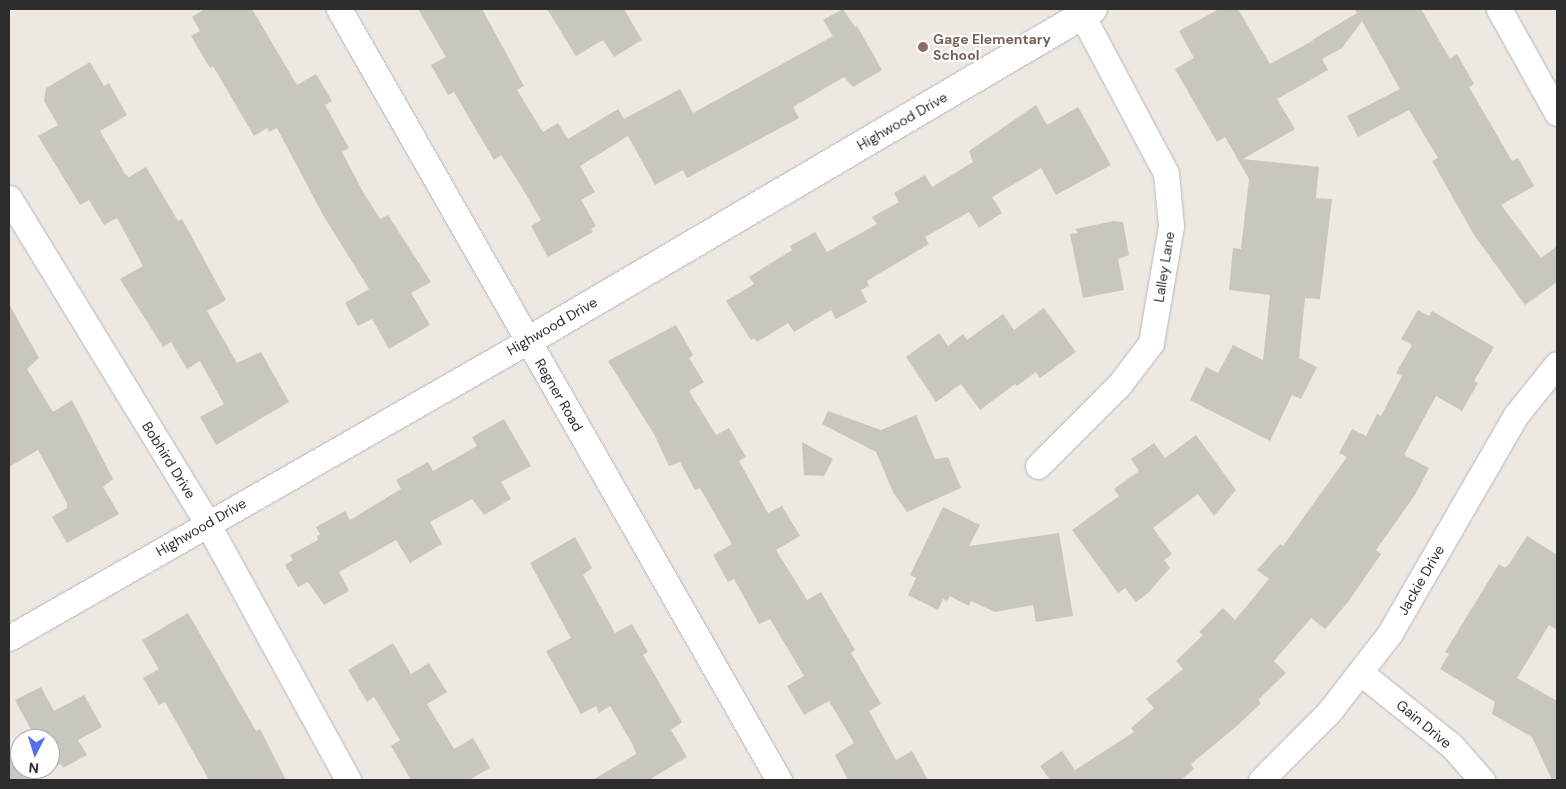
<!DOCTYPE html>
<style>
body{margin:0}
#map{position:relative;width:1566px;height:789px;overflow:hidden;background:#ede8e1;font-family:"DM Sans",sans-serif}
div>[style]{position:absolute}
.building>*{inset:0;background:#c9c6bf}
.roads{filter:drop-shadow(0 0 1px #b5b7bf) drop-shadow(0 0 1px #b5b7bf)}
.street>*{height:25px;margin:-12.5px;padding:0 12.5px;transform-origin:12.5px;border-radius:12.5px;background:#fff}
.secondary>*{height:28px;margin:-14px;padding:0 14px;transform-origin:14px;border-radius:14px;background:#fff}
.dots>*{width:14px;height:14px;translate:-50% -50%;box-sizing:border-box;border:2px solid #fff;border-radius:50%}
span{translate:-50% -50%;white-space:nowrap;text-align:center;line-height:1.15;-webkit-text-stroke:4px #fff;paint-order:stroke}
.education-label{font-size:14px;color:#785e54;font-weight:700}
.left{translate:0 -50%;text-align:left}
.street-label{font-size:14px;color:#2d2d2d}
.frame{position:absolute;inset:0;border:10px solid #2d2d2d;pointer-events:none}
.north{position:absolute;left:10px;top:729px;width:50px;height:50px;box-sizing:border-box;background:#fff;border:1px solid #ababab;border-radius:50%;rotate:185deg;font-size:14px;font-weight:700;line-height:20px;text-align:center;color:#2d2d2d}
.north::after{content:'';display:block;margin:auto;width:18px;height:22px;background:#5470e7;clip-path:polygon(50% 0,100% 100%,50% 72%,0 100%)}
</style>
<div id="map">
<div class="building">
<i style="clip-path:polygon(204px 9px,252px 9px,297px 85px,316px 74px,332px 101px,325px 105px,349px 148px,342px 152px,363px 192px,380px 219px,388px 215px,431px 282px,411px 293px,430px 325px,423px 329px,389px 349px,372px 319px,358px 326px,345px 303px,369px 289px,323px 215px,277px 128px,269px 132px,267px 128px,254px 136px,213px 66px,210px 68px,191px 36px,200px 31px,192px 17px)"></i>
<i style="clip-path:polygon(418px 9px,482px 9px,524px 86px,517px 90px,543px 132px,558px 123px,568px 139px,618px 109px,624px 119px,680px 89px,693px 113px,833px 36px,823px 20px,843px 9px,855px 27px,857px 26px,882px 70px,853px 87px,844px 77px,793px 107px,799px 118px,687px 178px,683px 170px,655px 185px,628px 136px,580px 166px,595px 192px,581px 200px,596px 226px,591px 229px,593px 232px,548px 257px,531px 226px,541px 220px,518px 181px,501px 155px,494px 160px,454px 92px,448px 95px,431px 65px,446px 57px)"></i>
<i style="clip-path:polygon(547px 9px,624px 9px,642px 40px,614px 57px,603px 40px,576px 56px)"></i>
<i style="clip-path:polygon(1219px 9px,1238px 9px,1270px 64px,1312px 41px,1315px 46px,1312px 40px,1357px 13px,1355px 9px,1421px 9px,1450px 59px,1457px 54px,1474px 84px,1469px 87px,1512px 161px,1518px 158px,1534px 186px,1501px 205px,1541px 258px,1557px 246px,1557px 282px,1525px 305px,1474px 235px,1432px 161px,1438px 158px,1409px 110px,1358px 137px,1347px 116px,1400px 89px,1362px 21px,1342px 48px,1322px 59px,1328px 70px,1277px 99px,1295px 129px,1243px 159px,1319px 167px,1316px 198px,1332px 199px,1320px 299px,1305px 298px,1299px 358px,1317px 367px,1301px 399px,1292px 395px,1270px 441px,1190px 400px,1206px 367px,1218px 373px,1233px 345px,1263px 360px,1270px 295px,1229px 290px,1233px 248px,1241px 249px,1249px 179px,1225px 137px,1217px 142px,1175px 69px,1194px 58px,1179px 31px)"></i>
<i style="clip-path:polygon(90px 62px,104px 86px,109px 83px,127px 115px,100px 131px,125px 174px,129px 177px,146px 167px,178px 221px,182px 219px,226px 300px,207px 311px,237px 363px,261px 352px,289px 402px,216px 445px,200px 417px,224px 404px,200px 361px,187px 369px,171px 342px,163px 347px,120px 279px,143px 266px,117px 218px,104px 225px,89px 200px,80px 205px,38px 136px,58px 125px,44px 101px,46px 88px)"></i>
<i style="clip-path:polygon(1036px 105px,1047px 125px,1078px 107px,1111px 165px,1056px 195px,1041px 168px,992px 197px,1002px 213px,979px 228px,969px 212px,925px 237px,929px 244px,867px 281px,869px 286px,861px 290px,867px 302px,836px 319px,831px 310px,794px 332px,788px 323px,757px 342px,754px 338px,751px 340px,726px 301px,754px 284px,749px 277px,792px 250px,790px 246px,815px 232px,827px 252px,877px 224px,872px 217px,899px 202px,894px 193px,925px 175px,932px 187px,973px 162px,969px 151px)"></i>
<i style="clip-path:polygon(1114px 221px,1123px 222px,1129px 255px,1118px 259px,1124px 290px,1083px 298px,1070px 234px,1078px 233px,1075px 229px)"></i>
<i style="clip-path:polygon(9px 304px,39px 358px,27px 369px,53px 412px,72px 400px,113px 479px,103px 487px,119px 514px,67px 543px,52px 517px,67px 508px,67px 503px,38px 450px,9px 467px)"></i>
<i style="clip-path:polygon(1044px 308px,1076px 352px,1040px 378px,1036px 372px,1017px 386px,1015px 384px,980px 410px,961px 384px,936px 402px,906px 357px,939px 333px,948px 346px,963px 334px,967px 340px,1003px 314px,1014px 330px)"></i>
<i style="clip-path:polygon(1418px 310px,1429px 316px,1432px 311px,1494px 347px,1474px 381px,1478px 383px,1462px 411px,1436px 396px,1404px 455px,1429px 468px,1415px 495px,1376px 550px,1381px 554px,1348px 602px,1325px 629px,1311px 618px,1274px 661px,1286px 673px,1258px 700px,1261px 703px,1238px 725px,1191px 764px,1194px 769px,1181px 780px,1050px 780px,1040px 766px,1062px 751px,1075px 770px,1134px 732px,1131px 728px,1154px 708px,1146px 699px,1183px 669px,1176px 661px,1203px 635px,1199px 632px,1223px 608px,1235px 620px,1269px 579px,1257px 570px,1280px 544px,1283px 546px,1347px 457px,1339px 453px,1352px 429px,1366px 436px,1377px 414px,1381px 416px,1402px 376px,1396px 373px,1412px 345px,1401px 339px)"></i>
<i style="clip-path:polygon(676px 325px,693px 355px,689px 358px,704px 382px,689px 391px,716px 435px,729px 428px,746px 457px,739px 461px,768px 513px,782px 506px,800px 536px,776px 550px,807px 600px,821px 592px,855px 650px,851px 653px,881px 704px,869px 711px,896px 760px,912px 751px,928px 780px,848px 780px,835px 755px,854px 743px,829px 701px,804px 715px,787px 686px,804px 676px,770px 619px,759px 624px,734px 579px,728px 582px,713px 555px,732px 544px,700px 488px,695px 490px,680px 462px,669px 466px,654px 434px,608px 361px)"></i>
<i style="clip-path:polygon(828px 411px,881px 430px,916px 415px,935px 459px,948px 457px,961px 488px,907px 512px,893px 492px,876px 452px,822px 424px)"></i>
<i style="clip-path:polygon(504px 419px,531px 466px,501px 482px,511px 499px,484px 515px,472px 499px,430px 522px,442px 544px,410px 563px,396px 540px,339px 572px,349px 591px,324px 605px,308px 582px,298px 587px,285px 565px,293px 560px,290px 555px,318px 540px,317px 536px,320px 534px,316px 527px,345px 511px,350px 520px,401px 489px,396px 480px,428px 462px,433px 471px,477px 446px,472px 437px)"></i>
<i style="clip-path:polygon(1196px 435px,1236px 490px,1214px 516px,1198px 494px,1153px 528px,1172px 554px,1164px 560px,1170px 568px,1148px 593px,1136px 602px,1125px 588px,1118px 593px,1072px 530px,1119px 496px,1114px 489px,1139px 471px,1131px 459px,1154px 443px,1165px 458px)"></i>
<i style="clip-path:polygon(802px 442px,833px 459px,824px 476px,804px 475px)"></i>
<i style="clip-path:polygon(943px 507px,980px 525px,969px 546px,1059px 533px,1073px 616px,1036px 622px,1033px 605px,995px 612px,971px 601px,969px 606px,950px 596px,947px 601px,943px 599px,938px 610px,908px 595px,916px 578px,910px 575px)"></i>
<i style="clip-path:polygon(1527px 536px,1557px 555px,1557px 630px,1549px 625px,1517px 678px,1557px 701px,1557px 780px,1552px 780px,1532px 737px,1492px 714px,1495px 702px,1440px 669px,1449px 654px,1445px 652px,1499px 564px,1505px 568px,1509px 564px)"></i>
<i style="clip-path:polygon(575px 537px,592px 568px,583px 575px,615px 633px,632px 624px,648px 652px,643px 655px,682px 722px,671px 730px,687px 757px,649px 780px,593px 780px,636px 754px,633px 745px,610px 706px,599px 713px,596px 706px,581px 714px,546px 651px,571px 638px,530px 563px)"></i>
<i style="clip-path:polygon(188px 613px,256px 731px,260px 729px,286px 780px,209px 780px,165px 702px,159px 705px,143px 678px,159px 669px,142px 640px)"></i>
<i style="clip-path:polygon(393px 643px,411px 674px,429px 663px,447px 692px,427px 704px,454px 749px,473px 738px,490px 768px,469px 780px,411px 780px,391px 746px,400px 740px,374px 697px,367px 702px,348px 670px)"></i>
<i style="clip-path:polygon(41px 687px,54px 711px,84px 695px,102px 727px,78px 740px,87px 755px,63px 768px,61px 764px,32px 780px,9px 780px,9px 754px,20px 748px,20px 769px,50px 769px,50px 739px,36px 739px,15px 700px)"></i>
</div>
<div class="roads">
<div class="street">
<i style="left:339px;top:9px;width:888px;rotate:60.29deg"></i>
<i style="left:1499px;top:9px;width:119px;rotate:60.9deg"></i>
<i style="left:9px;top:198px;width:381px;rotate:58.6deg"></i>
<i style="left:207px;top:523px;width:293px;rotate:61.2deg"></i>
<i style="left:1038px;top:466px;width:115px;rotate:-45deg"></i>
<i style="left:1119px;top:385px;width:53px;rotate:-52.7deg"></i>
<i style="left:1151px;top:343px;width:119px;rotate:-80.3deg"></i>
<i style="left:1171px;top:226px;width:53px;rotate:-95.4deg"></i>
<i style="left:1166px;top:173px;width:179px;rotate:-118deg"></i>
<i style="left:9px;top:638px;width:598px;rotate:-29.78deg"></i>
<i style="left:1361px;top:673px;width:115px;rotate:38.7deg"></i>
<i style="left:1451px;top:745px;width:47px;rotate:48.5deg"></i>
<i style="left:1261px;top:780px;width:96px;rotate:-45deg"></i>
<i style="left:1329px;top:712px;width:100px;rotate:-52.3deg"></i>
<i style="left:1390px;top:633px;width:252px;rotate:-60deg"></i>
<i style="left:1516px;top:415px;width:65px;rotate:-51.2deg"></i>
</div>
<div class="secondary">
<i style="left:528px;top:341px;width:655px;rotate:-30.44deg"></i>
</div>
</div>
<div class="dots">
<i style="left:923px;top:47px;background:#8d6e63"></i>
</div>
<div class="education-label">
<span class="left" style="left:933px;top:47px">Gage Elementary<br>School</span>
</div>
<div class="street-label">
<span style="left:902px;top:121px;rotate:-30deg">Highwood Drive</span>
<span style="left:1164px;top:267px;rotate:-81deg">Lalley Lane</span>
<span style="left:552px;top:326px;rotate:-30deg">Highwood Drive</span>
<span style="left:559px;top:395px;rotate:60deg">Regner Road</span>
<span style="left:169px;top:460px;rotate:58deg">Bobhird Drive</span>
<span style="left:201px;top:527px;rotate:-30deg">Highwood Drive</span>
<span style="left:1421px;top:580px;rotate:-60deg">Jackie Drive</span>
<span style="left:1424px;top:724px;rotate:40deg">Gain Drive</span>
</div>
<div class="frame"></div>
<div class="north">N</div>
</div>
